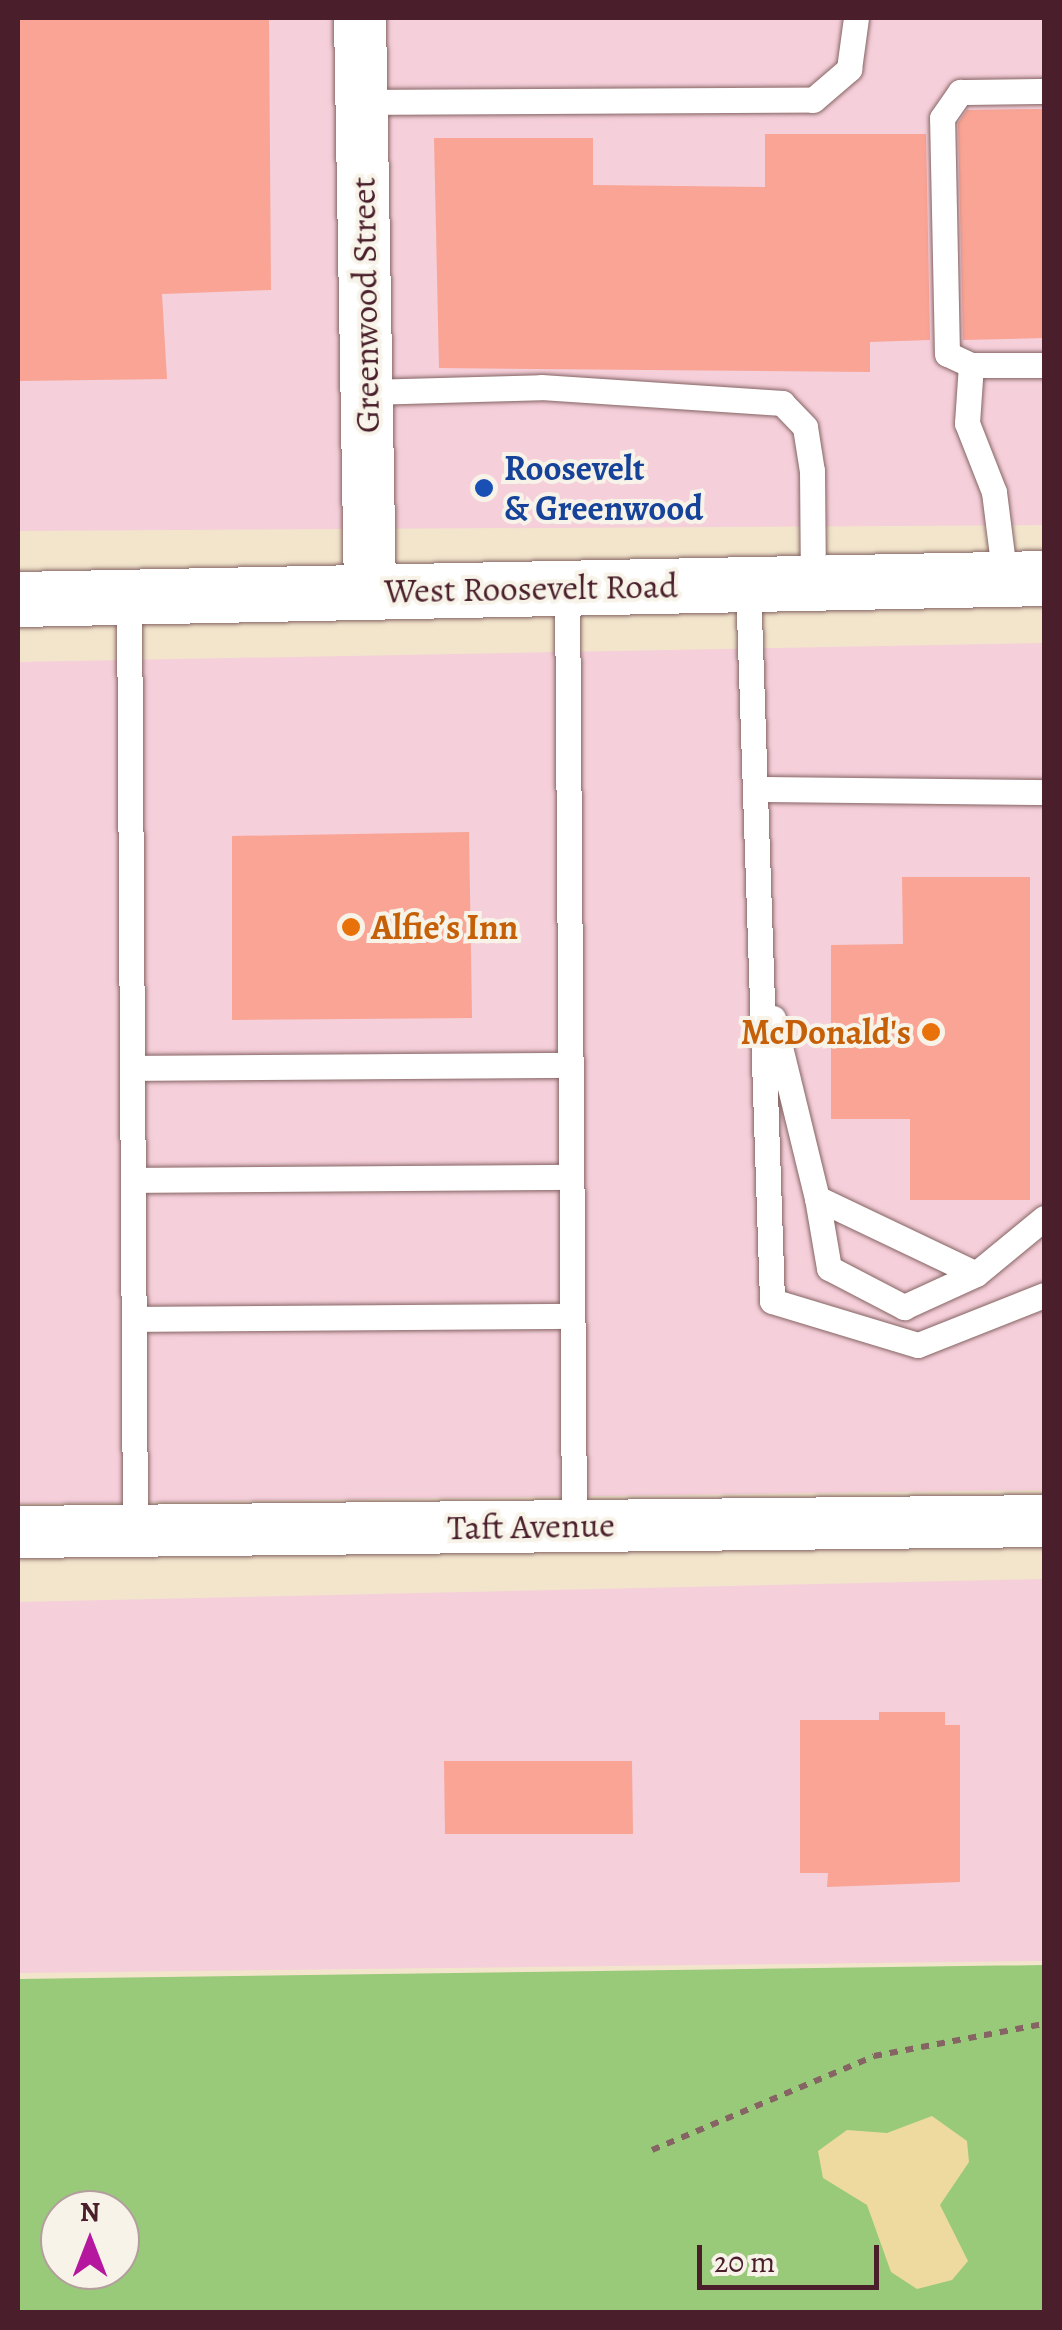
<!DOCTYPE html>
<meta charset="utf-8">
<style>
body{margin:0}
#map{position:relative;width:1062px;height:2330px;overflow:hidden;background:#f2e5cc;font-family:Alegreya,serif}
div>[style]{position:absolute}
.built>*{inset:0;background:#f5cfda}
.green>*{inset:0;background:#99ca79}
.sand>*{inset:0;background:#eeda9e}
.building>*{inset:0;background:#f9a495}
.path>*{height:6px;margin-top:-3px;transform-origin:0;background:repeating-linear-gradient(90deg,#856463 0 8px,transparent 0 16px)}
.roads{filter:drop-shadow(0 0 2px #856463) drop-shadow(0 0 2px #856463)}
.lane>*{height:25px;margin:-12.5px;padding:0 12.5px;transform-origin:12.5px;border-radius:12.5px;background:#fff}
.street>*{height:52px;margin:-26px;padding:0 26px;transform-origin:26px;border-radius:26px;background:#fff}
.primary>*{height:55px;margin:-27.5px;padding:0 27.5px;transform-origin:27.5px;border-radius:27.5px;background:#fff}
.dots>*{width:28px;height:28px;translate:-50% -50%;box-sizing:border-box;border:5px solid #f7f3e8;border-radius:50%}
span{translate:-50% -50%;white-space:nowrap;text-align:center;line-height:1.15;-webkit-text-stroke:8px #f7f3e8;paint-order:stroke}
.street-label{font-size:35px;color:#4a1f2b}
.transit-label{font-size:35px;color:#164399;font-weight:700}
.left{translate:0 -50%;text-align:left}
.food-label{font-size:35px;color:#c56008;font-weight:700}
.right{translate:-100% -50%;text-align:right}
.frame{position:absolute;inset:0;border:20px solid #4a1f2b;pointer-events:none}
.north{position:absolute;left:40px;top:2190px;width:100px;height:100px;box-sizing:border-box;background:#f7f3e8;border:2px solid #b29e9c;border-radius:50%;rotate:0deg;font-size:28px;font-weight:700;line-height:40px;text-align:center;color:#4a1f2b}
.north::after{content:'';display:block;margin:auto;width:35px;height:45px;background:#b5179e;clip-path:polygon(50% 0,100% 100%,50% 72%,0 100%)}
.scale{position:absolute;left:697px;top:2245px;width:182px;height:45px;box-sizing:border-box;border:5px solid #4a1f2b;border-top:0;padding-left:12px;font-size:30px;line-height:35px;white-space:nowrap;color:#4a1f2b;-webkit-text-stroke:8px #f7f3e8;paint-order:stroke}
</style>
<div id="map">
<div class="built">
<i style="clip-path:polygon(18px 18px,1044px 18px,1044px 525px,18px 531px)"></i>
<i style="clip-path:polygon(1044px 643px,1044px 1490px,18px 1504px,18px 662px)"></i>
<i style="clip-path:polygon(1044px 1579px,1044px 1961px,18px 1973px,18px 1602px)"></i>
</div>
<div class="green">
<i style="clip-path:polygon(evenodd,1044px 1965px,1044px 2312px,18px 2312px,18px 1979px,1044px 1965px,60px 2210px,120px 2210px,120px 2270px,60px 2270px,60px 2210px)"></i>
</div>
<div class="sand">
<i style="clip-path:polygon(932px 2116px,967px 2141px,969px 2162px,940px 2205px,968px 2261px,952px 2280px,917px 2289px,891px 2272px,867px 2205px,823px 2178px,818px 2151px,847px 2130px,887px 2133px)"></i>
</div>
<div class="building">
<i style="clip-path:polygon(18px 18px,269px 18px,271px 290px,162px 294px,167px 379px,18px 381px)"></i>
<i style="clip-path:polygon(1044px 109px,1044px 338px,963px 340px,958px 123px,967px 110px)"></i>
<i style="clip-path:polygon(765px 134px,926px 134px,930px 340px,870px 342px,870px 372px,439px 368px,434px 138px,593px 138px,593px 185px,765px 187px)"></i>
<i style="clip-path:polygon(469px 832px,472px 1018px,232px 1020px,232px 836px)"></i>
<i style="clip-path:polygon(902px 877px,1030px 877px,1030px 1200px,910px 1200px,910px 1119px,831px 1119px,831px 945px,903px 944px)"></i>
<i style="clip-path:polygon(879px 1712px,945px 1712px,945px 1725px,960px 1725px,960px 1882px,827px 1887px,828px 1873px,800px 1873px,800px 1720px,879px 1720px)"></i>
<i style="clip-path:polygon(444px 1761px,632px 1761px,633px 1834px,445px 1834px)"></i>
</div>
<div class="path">
<i style="left:652px;top:2150px;width:241px;rotate:-22.9deg"></i>
<i style="left:874px;top:2056px;width:173px;rotate:-10.7deg"></i>
</div>
<div class="roads">
<div class="lane">
<i style="left:362px;top:102px;width:451px;rotate:-0.3deg"></i>
<i style="left:813px;top:100px;width:48px;rotate:-40.7deg"></i>
<i style="left:849px;top:69px;width:51px;rotate:-82.2deg"></i>
<i style="left:971px;top:365px;width:26px;rotate:-155deg"></i>
<i style="left:947px;top:354px;width:236px;rotate:-91.2deg"></i>
<i style="left:942px;top:118px;width:32px;rotate:-55deg"></i>
<i style="left:960px;top:92px;width:84px;rotate:-0.7deg"></i>
<i style="left:367px;top:392px;width:174px;rotate:-1.6deg"></i>
<i style="left:541px;top:387px;width:242px;rotate:3.8deg"></i>
<i style="left:782px;top:403px;width:33px;rotate:46deg"></i>
<i style="left:805px;top:427px;width:45px;rotate:81deg"></i>
<i style="left:812px;top:471px;width:112px;rotate:89.5deg"></i>
<i style="left:1005px;top:579px;width:88px;rotate:-97.2deg"></i>
<i style="left:994px;top:492px;width:74px;rotate:-111.4deg"></i>
<i style="left:967px;top:423px;width:58px;rotate:-86.1deg"></i>
<i style="left:971px;top:365px;width:73px"></i>
<i style="left:748px;top:584px;width:717px;rotate:88.08deg"></i>
<i style="left:772px;top:1301px;width:152px;rotate:16.8deg"></i>
<i style="left:918px;top:1345px;width:136px;rotate:-21.6deg"></i>
<i style="left:567px;top:588px;width:937px;rotate:89.57deg"></i>
<i style="left:129px;top:597px;width:933px;rotate:89.63deg"></i>
<i style="left:755px;top:789px;width:289px;rotate:0.6deg"></i>
<i style="left:773px;top:1018px;width:185px;rotate:76.3deg"></i>
<i style="left:817px;top:1198px;width:176px;rotate:25.5deg"></i>
<i style="left:976px;top:1274px;width:88px;rotate:-39.5deg"></i>
<i style="left:132px;top:1068px;width:439px;rotate:-0.4deg"></i>
<i style="left:133px;top:1180px;width:438px;rotate:-0.4deg"></i>
<i style="left:817px;top:1198px;width:71px;rotate:80.3deg"></i>
<i style="left:829px;top:1268px;width:85px;rotate:27.5deg"></i>
<i style="left:904px;top:1307px;width:79px;rotate:-24.6deg"></i>
<i style="left:134px;top:1319px;width:438px;rotate:-0.4deg"></i>
</div>
<div class="street">
<i style="left:360px;top:18px;width:574px;rotate:89deg"></i>
<i style="left:18px;top:1532px;width:1026px;rotate:-0.61deg"></i>
</div>
<div class="primary">
<i style="left:18px;top:599px;width:1026px;rotate:-1.17deg"></i>
</div>
</div>
<div class="dots">
<i style="left:484px;top:488px;background:#1a4fb4"></i>
<i style="left:351px;top:927px;background:#e8710a"></i>
<i style="left:931px;top:1032px;background:#e8710a"></i>
</div>
<div class="street-label">
<span style="left:365px;top:305px;rotate:-91deg">Greenwood Street</span>
<span style="left:531px;top:588px;rotate:-1deg">West Roosevelt Road</span>
<span style="left:531px;top:1526px;rotate:-1deg">Taft Avenue</span>
</div>
<div class="transit-label">
<span class="left" style="left:504px;top:488px">Roosevelt<br>&amp; Greenwood</span>
</div>
<div class="food-label">
<span class="left" style="left:371px;top:927px">Alfie’s Inn</span>
<span class="right" style="left:911px;top:1032px">McDonald's</span>
</div>
<div class="frame"></div>
<div class="north">N</div>
<div class="scale">20 m</div>
</div>
